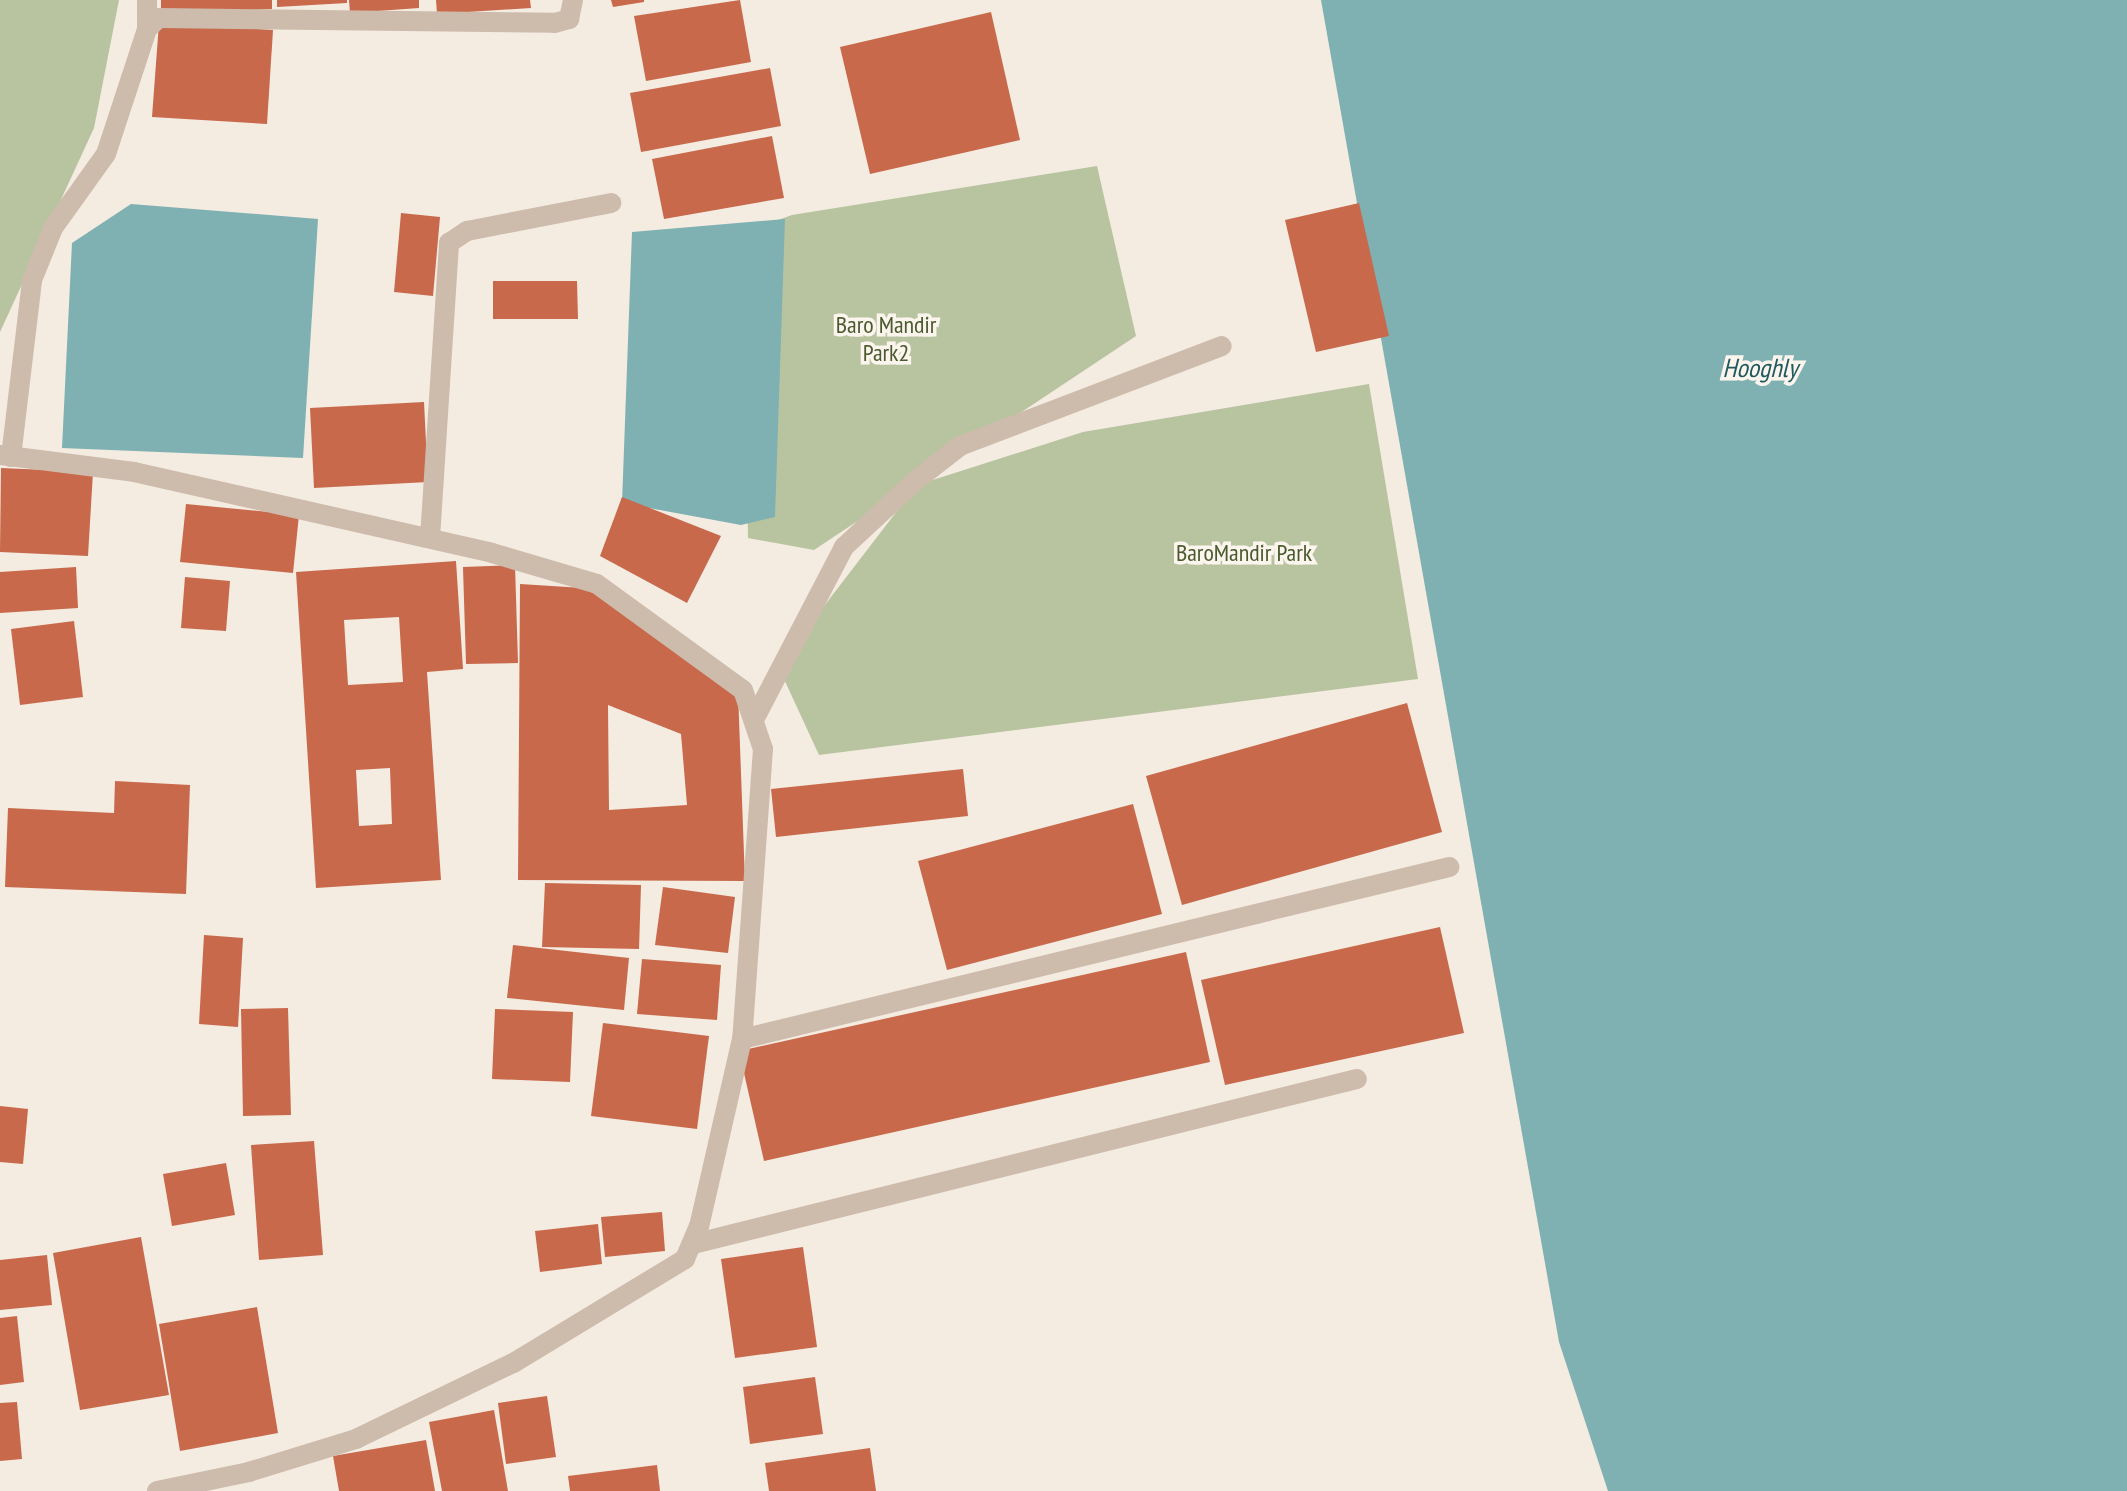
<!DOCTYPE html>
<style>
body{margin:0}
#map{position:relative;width:2127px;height:1491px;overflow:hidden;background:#f4ebe1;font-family:"PT Sans Narrow",sans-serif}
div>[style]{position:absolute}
.green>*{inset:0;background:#b8c4a0}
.water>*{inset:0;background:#7fb0b2}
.building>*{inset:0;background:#c8694b}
.minor>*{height:20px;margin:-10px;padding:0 10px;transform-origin:10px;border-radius:10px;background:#cdbbac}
span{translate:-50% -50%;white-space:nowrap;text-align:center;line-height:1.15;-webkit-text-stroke:7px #fbf5ee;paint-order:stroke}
.park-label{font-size:24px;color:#4a5a2e}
.water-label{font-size:26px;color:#1f5a5e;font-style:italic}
</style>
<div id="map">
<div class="green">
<i style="clip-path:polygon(0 0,119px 0,94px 128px,0 332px)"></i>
<i style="clip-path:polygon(1097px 166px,1136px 336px,814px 550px,748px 538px,744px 232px,792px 215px)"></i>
<i style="clip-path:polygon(1369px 384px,1418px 679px,819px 755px,778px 666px,917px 485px,1083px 432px)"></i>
</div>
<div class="water">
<i style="clip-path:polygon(1321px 0,2127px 0,2127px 1491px,1608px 1491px,1559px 1342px)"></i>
<i style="clip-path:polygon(131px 204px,318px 219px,303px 458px,62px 448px,72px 243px)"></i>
<i style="clip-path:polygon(785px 219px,775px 517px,741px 525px,622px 503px,632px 232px)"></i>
</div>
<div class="building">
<i style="clip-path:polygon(161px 0,272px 0,272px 9px,161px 14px)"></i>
<i style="clip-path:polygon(277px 0,347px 0,347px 3px,277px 7px)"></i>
<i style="clip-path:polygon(349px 0,419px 0,419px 8px,350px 13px)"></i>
<i style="clip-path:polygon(436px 0,530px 0,531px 8px,437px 14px)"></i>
<i style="clip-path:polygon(611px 0,644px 0,644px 2px,613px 7px)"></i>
<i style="clip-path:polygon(740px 0,751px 62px,646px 81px,634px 16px)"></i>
<i style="clip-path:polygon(991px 12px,1020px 140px,870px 174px,840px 47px)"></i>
<i style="clip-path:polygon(159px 23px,273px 30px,267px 124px,152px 117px)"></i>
<i style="clip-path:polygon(770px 68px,781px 126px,641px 152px,630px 93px)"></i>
<i style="clip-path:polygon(772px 136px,784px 198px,664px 219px,652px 159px)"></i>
<i style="clip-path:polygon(1359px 203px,1389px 336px,1316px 352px,1285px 220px)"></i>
<i style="clip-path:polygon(401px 213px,440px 217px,433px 296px,394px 292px)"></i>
<i style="clip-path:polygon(493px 281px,577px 281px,578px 319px,493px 319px)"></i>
<i style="clip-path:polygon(424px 402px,428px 482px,314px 488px,310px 408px)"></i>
<i style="clip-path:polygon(1px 468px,93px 472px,88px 556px,0 552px)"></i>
<i style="clip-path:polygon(622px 497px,721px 536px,687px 603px,600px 556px)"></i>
<i style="clip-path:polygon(186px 504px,299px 515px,293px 573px,180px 562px)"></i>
<i style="clip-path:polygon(evenodd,456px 561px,463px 669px,427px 672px,441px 880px,316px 888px,296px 572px,456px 561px,399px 617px,403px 682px,348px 685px,344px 620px,399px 617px,456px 561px,390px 768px,392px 824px,359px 826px,356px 770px,390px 768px)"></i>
<i style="clip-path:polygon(515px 565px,518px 663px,466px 664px,463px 567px)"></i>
<i style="clip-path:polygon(76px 567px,78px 608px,0 613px,0 572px)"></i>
<i style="clip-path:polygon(185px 577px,230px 581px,226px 631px,181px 628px)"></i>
<i style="clip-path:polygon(evenodd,520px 584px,599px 589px,738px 692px,745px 881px,518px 880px,520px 584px,608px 705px,681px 734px,687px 805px,609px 810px,608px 705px)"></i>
<i style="clip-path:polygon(74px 621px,83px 697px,20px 705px,11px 629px)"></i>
<i style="clip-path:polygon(1407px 703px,1442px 832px,1182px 905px,1146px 776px)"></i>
<i style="clip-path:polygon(963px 769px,968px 816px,776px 837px,771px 789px)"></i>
<i style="clip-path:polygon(115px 781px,190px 785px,186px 894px,5px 887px,8px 808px,114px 813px)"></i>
<i style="clip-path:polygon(1133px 804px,1162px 914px,947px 970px,918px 861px)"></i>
<i style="clip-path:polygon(545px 883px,641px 885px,639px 949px,542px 947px)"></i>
<i style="clip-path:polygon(663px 887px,735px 897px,728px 953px,655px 945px)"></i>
<i style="clip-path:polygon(1440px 927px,1464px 1033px,1225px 1085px,1201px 980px)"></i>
<i style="clip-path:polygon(204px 935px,243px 938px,238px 1027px,199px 1024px)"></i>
<i style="clip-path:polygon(513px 945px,629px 958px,624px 1010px,507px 998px)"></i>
<i style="clip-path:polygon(1186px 952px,1210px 1062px,764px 1161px,739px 1051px)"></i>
<i style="clip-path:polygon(642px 959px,721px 965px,717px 1020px,637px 1014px)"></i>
<i style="clip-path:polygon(288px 1008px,291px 1115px,243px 1116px,241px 1009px)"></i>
<i style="clip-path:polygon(495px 1009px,573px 1012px,570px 1082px,492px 1079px)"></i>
<i style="clip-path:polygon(603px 1023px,709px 1036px,697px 1129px,591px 1116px)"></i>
<i style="clip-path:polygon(0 1106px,28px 1109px,23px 1164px,0 1162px)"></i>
<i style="clip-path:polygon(314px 1141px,323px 1255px,259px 1260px,251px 1145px)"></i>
<i style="clip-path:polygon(226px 1163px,235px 1215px,172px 1226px,163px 1174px)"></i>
<i style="clip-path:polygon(662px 1212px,665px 1251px,605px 1257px,601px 1217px)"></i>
<i style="clip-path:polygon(598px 1224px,602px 1264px,540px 1272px,535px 1231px)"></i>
<i style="clip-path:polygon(141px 1237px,169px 1395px,80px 1410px,53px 1253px)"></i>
<i style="clip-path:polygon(803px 1247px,817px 1347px,735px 1358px,721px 1259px)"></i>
<i style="clip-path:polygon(47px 1255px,52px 1305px,0 1310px,0 1260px)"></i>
<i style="clip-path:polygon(257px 1307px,278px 1433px,180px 1451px,159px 1324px)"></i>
<i style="clip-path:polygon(17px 1316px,24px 1382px,0 1385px,0 1318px)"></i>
<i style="clip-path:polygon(815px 1377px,823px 1434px,750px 1444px,743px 1387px)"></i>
<i style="clip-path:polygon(547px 1396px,556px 1457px,506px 1464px,498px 1403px)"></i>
<i style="clip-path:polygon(17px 1402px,22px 1459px,0 1461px,0 1403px)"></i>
<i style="clip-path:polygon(494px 1410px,508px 1491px,442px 1491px,429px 1422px)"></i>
<i style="clip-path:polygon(426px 1440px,435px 1491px,339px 1491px,333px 1456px)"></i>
<i style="clip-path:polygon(870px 1448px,876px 1491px,769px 1491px,765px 1463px)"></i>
<i style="clip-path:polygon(657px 1465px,660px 1491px,570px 1491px,568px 1476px)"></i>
</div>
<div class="minor">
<i style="left:147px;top:29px;width:29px;rotate:-90deg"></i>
<i style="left:0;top:455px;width:135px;rotate:7.2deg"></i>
<i style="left:134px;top:472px;width:367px;rotate:12.7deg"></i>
<i style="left:492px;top:553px;width:109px;rotate:16.4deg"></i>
<i style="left:597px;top:584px;width:180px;rotate:36deg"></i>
<i style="left:743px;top:690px;width:62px;rotate:71.3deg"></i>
<i style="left:763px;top:749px;width:291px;rotate:94.1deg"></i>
<i style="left:742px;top:1039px;width:192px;rotate:102.9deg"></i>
<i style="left:699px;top:1226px;width:36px;rotate:113deg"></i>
<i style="left:685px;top:1259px;width:201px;rotate:148.8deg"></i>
<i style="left:513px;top:1363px;width:174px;rotate:154.2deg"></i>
<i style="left:356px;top:1439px;width:112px;rotate:162.9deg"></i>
<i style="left:249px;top:1472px;width:94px;rotate:168.3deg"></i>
<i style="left:11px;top:457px;width:178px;rotate:-83.2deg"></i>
<i style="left:32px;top:280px;width:56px;rotate:-68deg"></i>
<i style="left:53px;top:228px;width:91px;rotate:-54.4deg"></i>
<i style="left:106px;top:154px;width:132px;rotate:-71.8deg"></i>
<i style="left:147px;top:29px;width:16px;rotate:-43deg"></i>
<i style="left:159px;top:18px;width:396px;rotate:0.7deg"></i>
<i style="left:555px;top:23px;width:15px;rotate:-16deg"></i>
<i style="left:569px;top:19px;width:19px;rotate:-78deg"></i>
<i style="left:430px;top:538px;width:296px;rotate:-86.3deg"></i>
<i style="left:449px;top:243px;width:22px;rotate:-34deg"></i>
<i style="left:467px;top:231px;width:147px;rotate:-11deg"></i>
<i style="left:756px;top:716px;width:191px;rotate:-62.5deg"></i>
<i style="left:844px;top:547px;width:97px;rotate:-42.9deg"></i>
<i style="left:915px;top:481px;width:57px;rotate:-37.9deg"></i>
<i style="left:960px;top:446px;width:280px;rotate:-20.9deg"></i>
<i style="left:742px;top:1039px;width:728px;rotate:-13.67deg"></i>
<i style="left:693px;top:1244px;width:684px;rotate:-13.96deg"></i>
</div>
<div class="park-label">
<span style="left:886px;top:339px">Baro Mandir<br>Park2</span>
<span style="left:1244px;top:553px">BaroMandir Park</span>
</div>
<div class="water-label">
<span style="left:1760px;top:368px">Hooghly</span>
</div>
</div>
